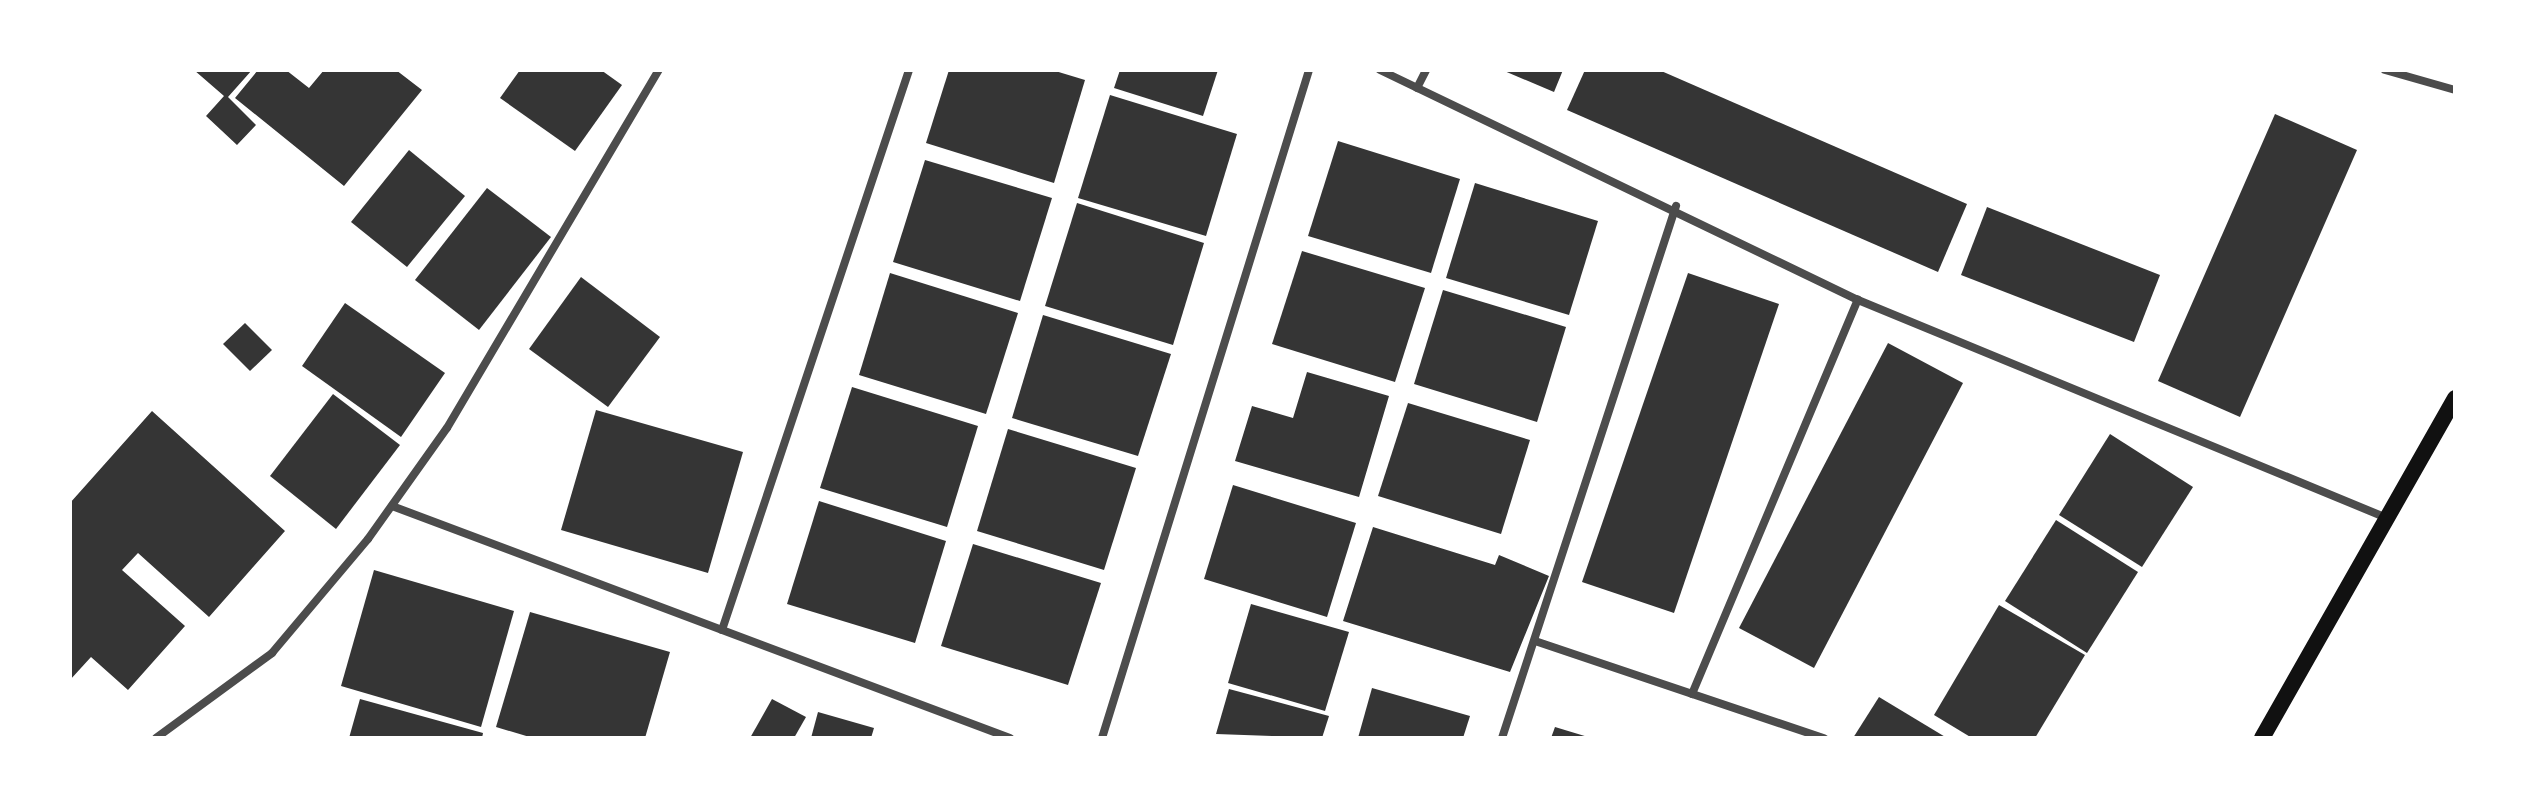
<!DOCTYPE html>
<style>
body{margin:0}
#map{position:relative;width:2525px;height:808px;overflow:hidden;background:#fff;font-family:"Titillium Web",sans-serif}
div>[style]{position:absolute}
.building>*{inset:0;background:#353535}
.minor>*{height:8px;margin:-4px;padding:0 4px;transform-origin:4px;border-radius:4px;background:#4c4c4c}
.secondary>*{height:16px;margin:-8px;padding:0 8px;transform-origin:8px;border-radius:8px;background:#111}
span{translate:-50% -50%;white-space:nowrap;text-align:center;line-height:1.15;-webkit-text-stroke:6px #fff;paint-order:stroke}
.frame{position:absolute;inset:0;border:72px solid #fff;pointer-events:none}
</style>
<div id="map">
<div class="building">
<i style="clip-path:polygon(194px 70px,252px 70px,228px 97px,256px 125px,237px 145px,206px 116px,224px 96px)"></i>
<i style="clip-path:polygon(258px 70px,286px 70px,309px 88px,324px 70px,396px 70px,422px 90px,344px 186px,235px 98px)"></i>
<i style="clip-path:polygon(520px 70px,601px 70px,622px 85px,575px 151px,500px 98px)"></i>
<i style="clip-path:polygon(949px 70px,1052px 70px,1085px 80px,1054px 183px,926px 143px)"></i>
<i style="clip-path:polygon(1120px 70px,1218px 70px,1203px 116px,1114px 88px)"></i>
<i style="clip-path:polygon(1502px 70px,1563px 70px,1554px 92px)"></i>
<i style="clip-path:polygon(1585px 70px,1659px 70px,1967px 204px,1938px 272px,1567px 110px)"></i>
<i style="clip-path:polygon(1110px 95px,1237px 134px,1206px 236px,1078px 198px)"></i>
<i style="clip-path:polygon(2275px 114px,2357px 150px,2240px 417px,2158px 381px)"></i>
<i style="clip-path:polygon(1338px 141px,1460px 179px,1431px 273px,1308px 236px)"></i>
<i style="clip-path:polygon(409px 150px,465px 196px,407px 267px,351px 222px)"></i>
<i style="clip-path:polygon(925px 160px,1052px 198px,1020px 301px,893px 262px)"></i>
<i style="clip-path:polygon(1475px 183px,1598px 221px,1569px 315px,1446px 278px)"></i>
<i style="clip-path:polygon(487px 188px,551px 237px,479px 330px,415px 280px)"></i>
<i style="clip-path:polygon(1077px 203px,1204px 243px,1173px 345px,1045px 306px)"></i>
<i style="clip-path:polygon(1987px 207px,2160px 275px,2134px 342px,1961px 275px)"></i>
<i style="clip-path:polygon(1302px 251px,1425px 288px,1395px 382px,1272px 344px)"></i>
<i style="clip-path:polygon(890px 273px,1018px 313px,986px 414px,859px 375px)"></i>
<i style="clip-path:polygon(1688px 273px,1779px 304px,1674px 613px,1582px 582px)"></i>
<i style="clip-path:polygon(581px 277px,660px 337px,608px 407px,529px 349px)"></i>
<i style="clip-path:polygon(1443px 290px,1566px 327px,1537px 422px,1414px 384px)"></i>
<i style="clip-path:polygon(345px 303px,445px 373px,401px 437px,302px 366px)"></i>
<i style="clip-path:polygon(1043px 315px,1171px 354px,1138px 456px,1012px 418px)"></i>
<i style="clip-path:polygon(245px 323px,272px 350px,250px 371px,223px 344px)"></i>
<i style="clip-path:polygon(1888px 343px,1963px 383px,1814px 668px,1739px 628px)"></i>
<i style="clip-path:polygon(1307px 372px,1389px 396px,1359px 497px,1235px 461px,1252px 406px,1293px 418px)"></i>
<i style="clip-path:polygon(852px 387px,978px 426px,947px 527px,820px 488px)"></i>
<i style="clip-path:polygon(333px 394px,400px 445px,336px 529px,270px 476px)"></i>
<i style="clip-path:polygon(1408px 403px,1530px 440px,1501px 534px,1378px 496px)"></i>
<i style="clip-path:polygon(596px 410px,743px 452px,708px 573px,561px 530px)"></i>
<i style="clip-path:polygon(152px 411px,285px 531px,209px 617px,138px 553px,122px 570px,185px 626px,128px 690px,91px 657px,70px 680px,70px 503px)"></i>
<i style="clip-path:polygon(1008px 429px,1136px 468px,1104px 570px,977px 531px)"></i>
<i style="clip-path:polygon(2110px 434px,2193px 487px,2142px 567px,2059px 515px)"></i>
<i style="clip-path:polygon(1233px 485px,1356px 523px,1327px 617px,1204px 579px)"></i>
<i style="clip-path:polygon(819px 501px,946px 541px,915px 643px,787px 604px)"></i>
<i style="clip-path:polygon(2056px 520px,2138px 572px,2087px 653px,2005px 601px)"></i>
<i style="clip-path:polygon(1373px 527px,1495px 565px,1499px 555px,1549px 576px,1510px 672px,1343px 621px)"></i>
<i style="clip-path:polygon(973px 544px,1101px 583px,1068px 685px,941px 646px)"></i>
<i style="clip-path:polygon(374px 570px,514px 611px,481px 727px,341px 686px)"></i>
<i style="clip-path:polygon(1251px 604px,1349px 632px,1325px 711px,1228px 683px)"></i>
<i style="clip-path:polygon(1999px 605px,2085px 655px,2035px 738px,1972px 738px,1934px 715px)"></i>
<i style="clip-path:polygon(530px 612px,670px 652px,645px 738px,533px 738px,496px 727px)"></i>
<i style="clip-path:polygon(1372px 688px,1470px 716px,1463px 738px,1358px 738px)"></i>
<i style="clip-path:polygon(1229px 689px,1329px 716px,1322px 738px,1216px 734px)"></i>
<i style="clip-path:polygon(1879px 697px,1947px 738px,1853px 738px)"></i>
<i style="clip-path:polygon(360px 699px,483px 733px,482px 738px,349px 738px)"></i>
<i style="clip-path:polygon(772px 699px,806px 717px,794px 738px,750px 738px)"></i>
<i style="clip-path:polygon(818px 712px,874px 728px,871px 738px,811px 738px)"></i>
<i style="clip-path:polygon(1555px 727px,1588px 737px,1588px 738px,1551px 738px)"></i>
</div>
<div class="minor">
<i style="left:1380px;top:70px;width:530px;rotate:25.7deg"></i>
<i style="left:1858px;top:300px;width:572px;rotate:22.4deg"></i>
<i style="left:2385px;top:70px;width:73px;rotate:15.9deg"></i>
<i style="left:1417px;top:88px;width:20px;rotate:-63deg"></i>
<i style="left:392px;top:506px;width:660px;rotate:20.58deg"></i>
<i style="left:722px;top:630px;width:590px;rotate:-71.53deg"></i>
<i style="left:1535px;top:641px;width:305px;rotate:18.6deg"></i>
<i style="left:1692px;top:694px;width:428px;rotate:-67.2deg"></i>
<i style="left:156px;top:738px;width:144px;rotate:-36.2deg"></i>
<i style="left:272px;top:653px;width:149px;rotate:-49.9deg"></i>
<i style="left:368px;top:539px;width:136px;rotate:-54.6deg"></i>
<i style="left:447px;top:428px;width:416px;rotate:-59.4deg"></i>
<i style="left:1102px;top:738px;width:699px;rotate:-72.78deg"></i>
<i style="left:1502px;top:738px;width:560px;rotate:-71.89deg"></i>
</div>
<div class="secondary">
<i style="left:2262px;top:738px;width:391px;rotate:-60.4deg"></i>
</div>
<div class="frame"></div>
</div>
